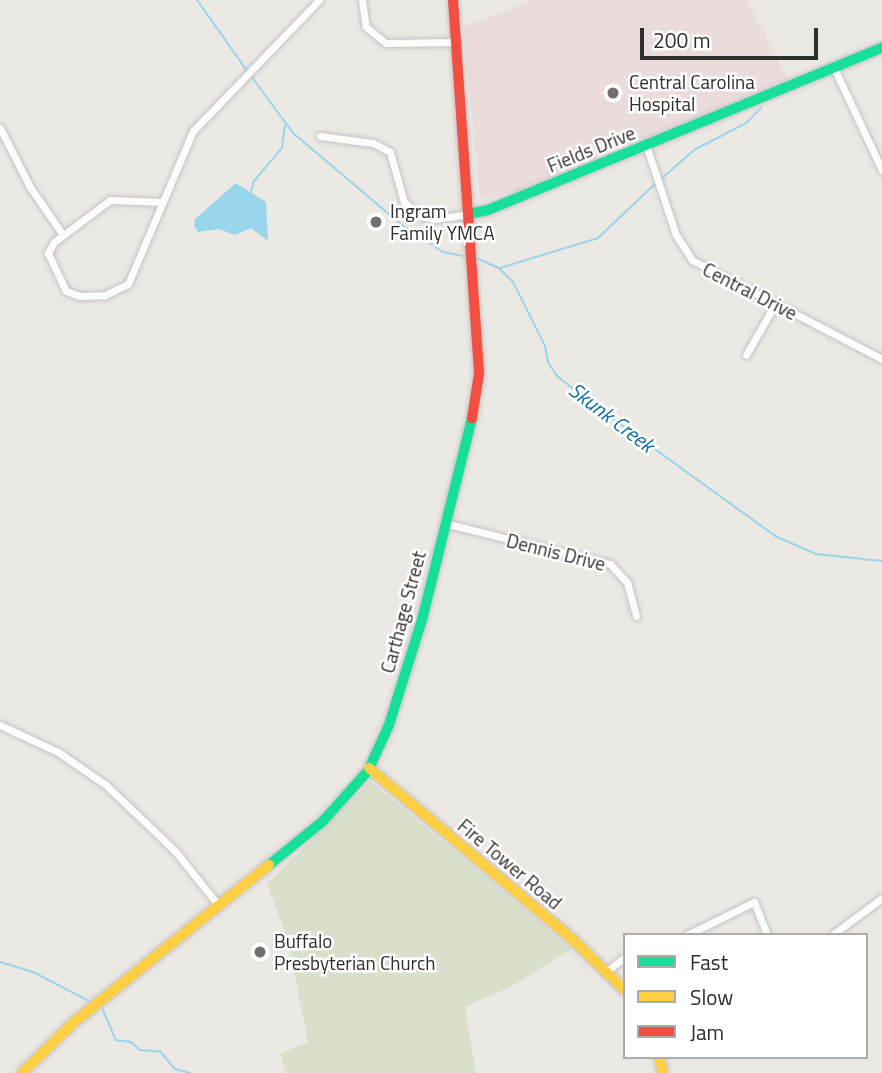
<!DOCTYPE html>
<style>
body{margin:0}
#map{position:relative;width:882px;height:1073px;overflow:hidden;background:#ece8e4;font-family:"Titillium Web",sans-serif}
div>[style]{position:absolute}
.medical>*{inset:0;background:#e9dcdb}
.cemetery>*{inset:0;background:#d8e0cc}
.water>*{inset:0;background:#99d6ec}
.stream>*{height:2px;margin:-1px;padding:0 1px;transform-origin:1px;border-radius:1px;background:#99d6ec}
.roads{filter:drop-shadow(0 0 2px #c5c4c5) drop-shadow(0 0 2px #c5c4c5)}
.street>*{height:7px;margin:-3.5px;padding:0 3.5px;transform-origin:3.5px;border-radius:3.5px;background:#fcfcfb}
.fast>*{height:10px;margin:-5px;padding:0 5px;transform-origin:5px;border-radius:5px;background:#16e098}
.slow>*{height:10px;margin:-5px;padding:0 5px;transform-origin:5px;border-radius:5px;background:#ffcf43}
.jam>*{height:10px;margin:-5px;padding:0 5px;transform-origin:5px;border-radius:5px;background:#f24e42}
.dots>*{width:19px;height:19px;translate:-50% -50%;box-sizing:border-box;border:4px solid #fff;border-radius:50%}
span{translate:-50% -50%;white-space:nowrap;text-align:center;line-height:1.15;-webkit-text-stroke:5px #fff;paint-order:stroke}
.poi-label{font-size:19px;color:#2e2e2e}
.left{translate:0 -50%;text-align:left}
.street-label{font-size:19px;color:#2e2e2e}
.water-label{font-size:21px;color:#0d6fa3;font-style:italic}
.legend{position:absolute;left:623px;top:933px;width:245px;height:126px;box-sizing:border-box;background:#fff;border:2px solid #ababab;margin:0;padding:9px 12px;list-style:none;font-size:21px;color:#2e2e2e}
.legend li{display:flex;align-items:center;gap:14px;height:35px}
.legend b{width:35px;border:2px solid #ababab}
.scale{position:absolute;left:640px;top:28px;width:178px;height:32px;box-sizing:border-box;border:4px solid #2e2e2e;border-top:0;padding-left:9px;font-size:21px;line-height:24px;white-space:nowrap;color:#2e2e2e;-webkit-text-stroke:5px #fff;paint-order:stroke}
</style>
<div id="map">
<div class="medical">
<i style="clip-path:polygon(534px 0,747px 0,788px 80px,524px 189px,480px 199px,463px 27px)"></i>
</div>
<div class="cemetery">
<i style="clip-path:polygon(370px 781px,572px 949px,512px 986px,465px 1007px,476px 1073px,286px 1073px,280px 1054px,308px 1042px,287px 937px,267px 884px)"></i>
</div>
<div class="water">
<i style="clip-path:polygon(236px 183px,266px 202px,268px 241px,251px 228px,235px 235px,219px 229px,198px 232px,194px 226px,195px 219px)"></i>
</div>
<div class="stream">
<i style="left:197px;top:0;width:88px;rotate:54.7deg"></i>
<i style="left:251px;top:76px;width:71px;rotate:53.6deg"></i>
<i style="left:293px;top:133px;width:143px;rotate:40.2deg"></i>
<i style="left:402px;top:225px;width:49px;rotate:33.4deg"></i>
<i style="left:443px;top:252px;width:25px;rotate:11deg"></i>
<i style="left:660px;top:180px;width:45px;rotate:-41.4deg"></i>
<i style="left:694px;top:150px;width:59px;rotate:-27.4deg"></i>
<i style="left:746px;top:123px;width:21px;rotate:-45deg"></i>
<i style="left:251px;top:192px;width:11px;rotate:-75deg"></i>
<i style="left:254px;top:181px;width:43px;rotate:-49.7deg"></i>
<i style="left:282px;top:148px;width:23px;rotate:-83deg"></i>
<i style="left:474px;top:257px;width:27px;rotate:24deg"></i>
<i style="left:499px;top:268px;width:20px;rotate:45deg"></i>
<i style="left:513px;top:282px;width:72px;rotate:63.4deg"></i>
<i style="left:545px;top:346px;width:16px;rotate:79deg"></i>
<i style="left:548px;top:362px;width:15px;rotate:58deg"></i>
<i style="left:556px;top:375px;width:36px;rotate:39deg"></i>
<i style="left:584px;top:398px;width:236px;rotate:35.8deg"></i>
<i style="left:775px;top:536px;width:45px;rotate:23.7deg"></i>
<i style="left:816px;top:554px;width:66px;rotate:6.1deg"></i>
<i style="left:500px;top:268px;width:102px;rotate:-17deg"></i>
<i style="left:598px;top:238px;width:80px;rotate:-43.5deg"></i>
<i style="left:0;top:962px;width:37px;rotate:17deg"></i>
<i style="left:35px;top:973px;width:61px;rotate:27.4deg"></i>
<i style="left:103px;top:1010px;width:33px;rotate:67deg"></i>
<i style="left:116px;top:1040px;width:15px;rotate:8deg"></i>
<i style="left:131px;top:1042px;width:12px;rotate:42deg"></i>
<i style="left:140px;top:1050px;width:21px;rotate:5deg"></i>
<i style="left:161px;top:1052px;width:22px;rotate:51deg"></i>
<i style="left:175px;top:1069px;width:16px;rotate:15deg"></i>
</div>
<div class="roads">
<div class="street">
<i style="left:362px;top:0;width:27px;rotate:82deg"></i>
<i style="left:366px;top:27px;width:26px;rotate:39deg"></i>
<i style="left:386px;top:43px;width:70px;rotate:-0.8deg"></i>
<i style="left:834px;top:68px;width:113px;rotate:64.8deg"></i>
<i style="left:0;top:128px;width:66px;rotate:63deg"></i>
<i style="left:30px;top:187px;width:58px;rotate:55.5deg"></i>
<i style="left:320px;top:136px;width:53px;rotate:7.5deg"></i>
<i style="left:373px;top:143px;width:19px;rotate:28deg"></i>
<i style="left:390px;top:152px;width:52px;rotate:74.4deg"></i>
<i style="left:404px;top:202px;width:21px;rotate:41deg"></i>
<i style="left:420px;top:216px;width:14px;rotate:12deg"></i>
<i style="left:434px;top:219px;width:34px;rotate:-8deg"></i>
<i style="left:646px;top:145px;width:95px;rotate:71.6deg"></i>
<i style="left:676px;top:235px;width:30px;rotate:57deg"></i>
<i style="left:692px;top:260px;width:214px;rotate:27.5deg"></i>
<i style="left:163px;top:202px;width:53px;rotate:-177.8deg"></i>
<i style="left:110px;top:200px;width:70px;rotate:143.1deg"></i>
<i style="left:54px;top:242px;width:13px;rotate:119deg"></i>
<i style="left:48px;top:253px;width:42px;rotate:64.7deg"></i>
<i style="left:66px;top:291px;width:15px;rotate:20deg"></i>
<i style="left:80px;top:296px;width:25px;rotate:-2deg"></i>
<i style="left:105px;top:295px;width:25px;rotate:-26deg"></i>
<i style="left:128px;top:284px;width:166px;rotate:-67deg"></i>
<i style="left:193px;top:131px;width:182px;rotate:-46.1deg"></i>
<i style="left:746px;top:355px;width:59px;rotate:-60.4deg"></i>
<i style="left:444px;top:523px;width:171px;rotate:13.9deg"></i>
<i style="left:610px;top:564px;width:25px;rotate:47deg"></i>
<i style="left:627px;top:582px;width:35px;rotate:75deg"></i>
<i style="left:0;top:725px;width:64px;rotate:25deg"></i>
<i style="left:58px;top:752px;width:58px;rotate:34.5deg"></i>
<i style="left:106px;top:785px;width:95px;rotate:43.7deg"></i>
<i style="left:175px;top:851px;width:70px;rotate:51.3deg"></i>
<i style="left:687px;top:935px;width:75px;rotate:-26.2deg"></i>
<i style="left:754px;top:902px;width:35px;rotate:68deg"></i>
<i style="left:832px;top:935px;width:62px;rotate:-36.5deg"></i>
<i style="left:607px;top:971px;width:23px;rotate:-38deg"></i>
</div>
<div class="fast">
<i style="left:468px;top:214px;width:20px;rotate:-11deg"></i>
<i style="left:488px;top:210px;width:426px;rotate:-22.4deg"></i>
<i style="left:269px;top:865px;width:70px;rotate:-39.2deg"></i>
<i style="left:323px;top:821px;width:67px;rotate:-48deg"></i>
<i style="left:368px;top:771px;width:51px;rotate:-65.5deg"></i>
<i style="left:389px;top:725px;width:110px;rotate:-72.6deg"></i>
<i style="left:422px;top:620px;width:208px;rotate:-76.1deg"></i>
</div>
<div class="slow">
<i style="left:369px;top:768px;width:265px;rotate:40.1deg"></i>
<i style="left:572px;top:939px;width:74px;rotate:43.9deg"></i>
<i style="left:659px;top:1057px;width:16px;rotate:76deg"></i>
<i style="left:22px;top:1073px;width:71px;rotate:-44.4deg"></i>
<i style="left:73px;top:1023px;width:252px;rotate:-38.9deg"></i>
</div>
<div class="jam">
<i style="left:453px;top:0;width:375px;rotate:86deg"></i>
<i style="left:479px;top:374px;width:45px;rotate:99deg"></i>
</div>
</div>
<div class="dots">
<i style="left:613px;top:93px;background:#706f6e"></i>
<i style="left:376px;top:222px;background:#706f6e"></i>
<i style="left:260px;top:952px;background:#706f6e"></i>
</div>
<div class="poi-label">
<span class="left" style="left:629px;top:93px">Central Carolina<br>Hospital</span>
<span class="left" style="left:390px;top:222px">Ingram<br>Family YMCA</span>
<span class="left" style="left:274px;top:952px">Buffalo<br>Presbyterian Church</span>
</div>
<div class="street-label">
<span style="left:591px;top:149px;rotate:-22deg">Fields Drive</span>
<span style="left:750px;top:291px;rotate:27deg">Central Drive</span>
<span style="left:556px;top:552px;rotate:14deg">Dennis Drive</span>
<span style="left:403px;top:612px;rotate:-75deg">Carthage Street</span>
<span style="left:510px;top:864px;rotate:40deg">Fire Tower Road</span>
</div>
<div class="water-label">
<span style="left:612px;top:417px;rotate:37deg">Skunk Creek</span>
</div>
<ul class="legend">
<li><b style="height:9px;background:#16e098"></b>Fast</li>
<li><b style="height:9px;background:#ffcf43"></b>Slow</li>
<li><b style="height:9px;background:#f24e42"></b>Jam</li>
</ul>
<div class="scale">200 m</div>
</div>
